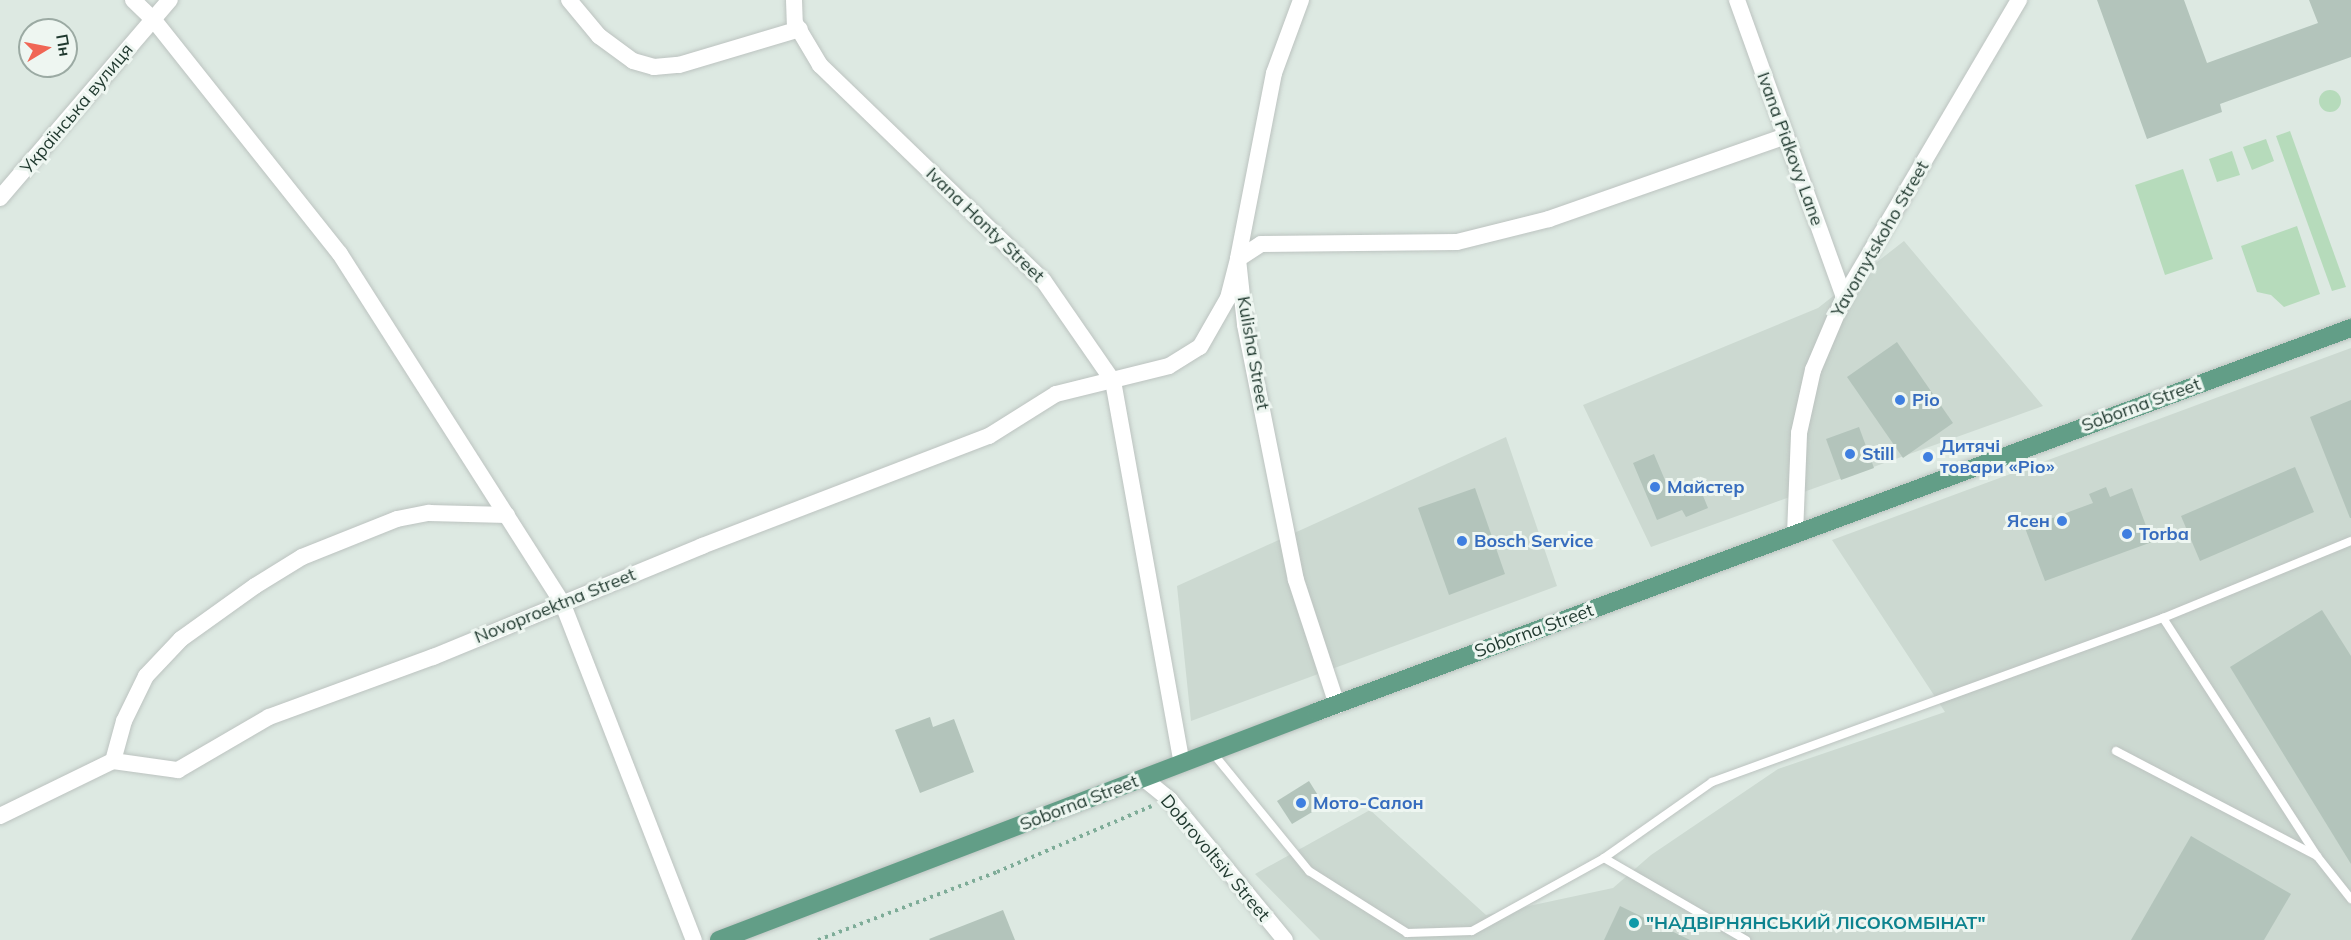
<!DOCTYPE html>
<meta charset="utf-8">
<style>
body{margin:0}
#map{position:relative;width:2351px;height:940px;overflow:hidden;background:#dde9e2;font-family:Mulish,sans-serif}
div>[style]{position:absolute}
.built>*{inset:0;background:#ccd9d1}
.green>*{inset:0;background:#b6dbbb}
.round{border-radius:50%}
.building>*{inset:0;background:#b3c4bb}
.path>*{height:4px;margin-top:-2px;transform-origin:0;background:repeating-linear-gradient(90deg,#7eac98 0 3px,transparent 0 7.5px)}
.roads{filter:drop-shadow(0 0 2px #bcc3c0) drop-shadow(0 0 2px #bcc3c0)}
.lane>*{height:8px;margin:-4px;padding:0 4px;transform-origin:4px;border-radius:4px;background:#fff}
.street>*{height:16px;margin:-8px;padding:0 8px;transform-origin:8px;border-radius:8px;background:#fff}
.primary>*{height:18px;margin:-9px;padding:0 9px;transform-origin:9px;border-radius:9px;background:#629e87}
.dots>*{width:16px;height:16px;translate:-50% -50%;box-sizing:border-box;border:3px solid #eef6f1;border-radius:50%}
span{translate:-50% -50%;white-space:nowrap;text-align:center;line-height:1.15;-webkit-text-stroke:6px #eef6f1;paint-order:stroke}
.street-label{font-size:18px;color:#1f382e}
.shop-label{font-size:18px;color:#366cbe;font-weight:700}
.left{translate:0 -50%;text-align:left}
.right{translate:-100% -50%;text-align:right}
.culture-label{font-size:18px;color:#0d838f;font-weight:700}
.north{position:absolute;left:18px;top:18px;width:60px;height:60px;box-sizing:border-box;background:#eef6f1;border:2px solid #9baaa3;border-radius:50%;rotate:80deg;font-size:16px;font-weight:700;line-height:24px;text-align:center;color:#1f382e}
.north::after{content:'';display:block;margin:auto;width:21px;height:27px;background:#f06655;clip-path:polygon(50% 0,100% 100%,50% 72%,0 100%)}
</style>
<div id="map">
<div class="built">
<i style="clip-path:polygon(1904px 241px,2043px 406px,1651px 547px,1583px 405px,1818px 308px)"></i>
<i style="clip-path:polygon(2351px 348px,2351px 940px,1320px 940px,1255px 874px,1370px 810px,1486px 915px,1613px 888px,1651px 855px,1778px 769px,1945px 712px,1832px 540px)"></i>
<i style="clip-path:polygon(1506px 437px,1557px 586px,1191px 721px,1177px 586px)"></i>
</div>
<div class="green">
<i class="round" style="left:2319px;top:90px;width:22px;height:22px"></i>
<i style="clip-path:polygon(2290px 131px,2346px 287px,2332px 291px,2276px 136px)"></i>
<i style="clip-path:polygon(2266px 139px,2274px 161px,2252px 170px,2243px 147px)"></i>
<i style="clip-path:polygon(2232px 151px,2240px 175px,2217px 182px,2209px 159px)"></i>
<i style="clip-path:polygon(2183px 169px,2213px 259px,2165px 275px,2135px 185px)"></i>
<i style="clip-path:polygon(2297px 226px,2320px 294px,2284px 307px,2271px 295px,2257px 292px,2241px 246px)"></i>
</div>
<div class="building">
<i style="clip-path:polygon(2097px 0,2184px 0,2207px 63px,2318px 23px,2309px 0,2351px 0,2351px 57px,2220px 104px,2222px 112px,2147px 139px)"></i>
<i style="clip-path:polygon(1897px 342px,1953px 423px,1903px 458px,1847px 377px)"></i>
<i style="clip-path:polygon(2351px 400px,2351px 518px,2350px 518px,2310px 417px)"></i>
<i style="clip-path:polygon(1859px 427px,1874px 468px,1841px 480px,1826px 439px)"></i>
<i style="clip-path:polygon(1654px 454px,1670px 492px,1697px 481px,1708px 508px,1686px 517px,1682px 510px,1657px 520px,1633px 463px)"></i>
<i style="clip-path:polygon(2295px 467px,2314px 512px,2200px 561px,2181px 516px)"></i>
<i style="clip-path:polygon(2106px 487px,2110px 497px,2132px 488px,2152px 542px,2045px 581px,2025px 528px,2093px 503px,2089px 494px)"></i>
<i style="clip-path:polygon(1475px 488px,1505px 574px,1449px 595px,1418px 508px)"></i>
<i style="clip-path:polygon(2322px 610px,2351px 656px,2351px 864px,2230px 667px)"></i>
<i style="clip-path:polygon(930px 717px,933px 727px,954px 719px,974px 772px,920px 793px,895px 730px)"></i>
<i style="clip-path:polygon(1309px 781px,1324px 805px,1292px 824px,1277px 801px)"></i>
<i style="clip-path:polygon(2191px 836px,2291px 894px,2264px 940px,2131px 940px)"></i>
<i style="clip-path:polygon(1620px 906px,1690px 940px,1604px 940px)"></i>
<i style="clip-path:polygon(1003px 910px,1015px 940px,930px 940px,929px 939px)"></i>
</div>
<div class="path">
<i style="left:818px;top:940px;width:191px;rotate:-20.8deg"></i>
<i style="left:997px;top:872px;width:168px;rotate:-23.1deg"></i>
</div>
<div class="roads">
<div class="lane">
<i style="left:2163px;top:618px;width:283px;rotate:57.1deg"></i>
<i style="left:2317px;top:856px;width:55px;rotate:51.7deg"></i>
<i style="left:2116px;top:751px;width:227px;rotate:27.6deg"></i>
<i style="left:1212px;top:752px;width:154px;rotate:50.8deg"></i>
<i style="left:1309px;top:871px;width:116px;rotate:32.3deg"></i>
<i style="left:1407px;top:933px;width:65px;rotate:-1.8deg"></i>
<i style="left:1472px;top:931px;width:151px;rotate:-28.9deg"></i>
<i style="left:1604px;top:858px;width:164px;rotate:30deg"></i>
<i style="left:1604px;top:858px;width:132px;rotate:-35.1deg"></i>
<i style="left:1712px;top:782px;width:480px;rotate:-20deg"></i>
<i style="left:2163px;top:618px;width:203px;rotate:-22.3deg"></i>
</div>
<div class="street">
<i style="left:133px;top:0;width:28px;rotate:44deg"></i>
<i style="left:153px;top:19px;width:300px;rotate:51.5deg"></i>
<i style="left:340px;top:254px;width:413px;rotate:57.5deg"></i>
<i style="left:562px;top:602px;width:363px;rotate:68.7deg"></i>
<i style="left:569px;top:0;width:47px;rotate:50.2deg"></i>
<i style="left:599px;top:36px;width:42px;rotate:36.3deg"></i>
<i style="left:633px;top:61px;width:22px;rotate:16deg"></i>
<i style="left:654px;top:67px;width:25px;rotate:-5deg"></i>
<i style="left:679px;top:65px;width:126px;rotate:-16.6deg"></i>
<i style="left:794px;top:0;width:23px;rotate:88deg"></i>
<i style="left:795px;top:23px;width:49px;rotate:59.2deg"></i>
<i style="left:820px;top:65px;width:310px;rotate:44deg"></i>
<i style="left:1043px;top:280px;width:123px;rotate:55.3deg"></i>
<i style="left:1113px;top:381px;width:388px;rotate:79.8deg"></i>
<i style="left:1301px;top:0;width:78px;rotate:110.3deg"></i>
<i style="left:1274px;top:73px;width:189px;rotate:101deg"></i>
<i style="left:1238px;top:259px;width:66px;rotate:83.9deg"></i>
<i style="left:1245px;top:325px;width:260px;rotate:78.7deg"></i>
<i style="left:1296px;top:580px;width:132px;rotate:71.8deg"></i>
<i style="left:1737px;top:0;width:316px;rotate:70.2deg"></i>
<i style="left:0;top:198px;width:261px;rotate:-49.4deg"></i>
<i style="left:1795px;top:534px;width:101px;rotate:-87.7deg"></i>
<i style="left:1799px;top:433px;width:65px;rotate:-77.5deg"></i>
<i style="left:1813px;top:370px;width:79px;rotate:-67deg"></i>
<i style="left:1844px;top:297px;width:345px;rotate:-59.5deg"></i>
<i style="left:113px;top:761px;width:41px;rotate:-74.6deg"></i>
<i style="left:124px;top:721px;width:50px;rotate:-63.9deg"></i>
<i style="left:146px;top:676px;width:51px;rotate:-46.6deg"></i>
<i style="left:181px;top:639px;width:91px;rotate:-35.6deg"></i>
<i style="left:255px;top:586px;width:55px;rotate:-31.7deg"></i>
<i style="left:302px;top:557px;width:102px;rotate:-21.8deg"></i>
<i style="left:397px;top:519px;width:33px;rotate:-11deg"></i>
<i style="left:429px;top:513px;width:78px;rotate:1.5deg"></i>
<i style="left:1143px;top:778px;width:35px;rotate:39deg"></i>
<i style="left:1170px;top:800px;width:181px;rotate:50.6deg"></i>
<i style="left:0;top:816px;width:126px;rotate:-26deg"></i>
<i style="left:113px;top:761px;width:66px;rotate:7.9deg"></i>
<i style="left:178px;top:770px;width:105px;rotate:-30.2deg"></i>
<i style="left:269px;top:717px;width:175px;rotate:-20.1deg"></i>
<i style="left:433px;top:657px;width:291px;rotate:-22.4deg"></i>
<i style="left:702px;top:546px;width:307px;rotate:-21deg"></i>
<i style="left:989px;top:436px;width:79px;rotate:-32.1deg"></i>
<i style="left:1056px;top:394px;width:116px;rotate:-13.9deg"></i>
<i style="left:1169px;top:366px;width:36px;rotate:-32deg"></i>
<i style="left:1200px;top:347px;width:56px;rotate:-60.3deg"></i>
<i style="left:1228px;top:298px;width:40px;rotate:-75.6deg"></i>
<i style="left:1238px;top:259px;width:27px;rotate:-33deg"></i>
<i style="left:1261px;top:244px;width:196px;rotate:-0.6deg"></i>
<i style="left:1457px;top:242px;width:95px;rotate:-14deg"></i>
<i style="left:1549px;top:219px;width:251px;rotate:-19.3deg"></i>
</div>
<div class="primary">
<i style="left:719px;top:940px;width:639px;rotate:-20.9deg"></i>
<i style="left:1316px;top:712px;width:1104px;rotate:-20.36deg"></i>
</div>
</div>
<div class="dots">
<i style="left:1900px;top:400px;background:#3f7fe0"></i>
<i style="left:1850px;top:454px;background:#3f7fe0"></i>
<i style="left:1928px;top:457px;background:#3f7fe0"></i>
<i style="left:1655px;top:487px;background:#3f7fe0"></i>
<i style="left:2062px;top:521px;background:#3f7fe0"></i>
<i style="left:2127px;top:534px;background:#3f7fe0"></i>
<i style="left:1462px;top:541px;background:#3f7fe0"></i>
<i style="left:1301px;top:803px;background:#3f7fe0"></i>
<i style="left:1634px;top:923px;background:#0f9aa8"></i>
</div>
<div class="street-label">
<span style="left:77px;top:109px;rotate:-50deg">Українська вулиця</span>
<span style="left:1790px;top:149px;rotate:70deg">Ivana Pidkovy Lane</span>
<span style="left:985px;top:225px;rotate:44deg">Ivana Honty Street</span>
<span style="left:1880px;top:239px;rotate:-60deg">Yavornytskoho Street</span>
<span style="left:1253px;top:353px;rotate:80deg">Kulisha Street</span>
<span style="left:2141px;top:405px;rotate:-20deg">Soborna Street</span>
<span style="left:555px;top:606px;rotate:-22deg">Novoproektna Street</span>
<span style="left:1534px;top:631px;rotate:-20deg">Soborna Street</span>
<span style="left:1079px;top:803px;rotate:-21deg">Soborna Street</span>
<span style="left:1215px;top:858px;rotate:50deg">Dobrovoltsiv Street</span>
</div>
<div class="shop-label">
<span class="left" style="left:1912px;top:400px">Ріо</span>
<span class="left" style="left:1940px;top:457px">Дитячі<br>товари «Ріо»</span>
<span class="left" style="left:1862px;top:454px">Still</span>
<span class="left" style="left:1667px;top:487px">Майстер</span>
<span class="right" style="left:2050px;top:521px">Ясен</span>
<span class="left" style="left:2139px;top:534px">Torba</span>
<span class="left" style="left:1474px;top:541px">Bosch Service</span>
<span class="left" style="left:1313px;top:803px">Мото-Салон</span>
</div>
<div class="culture-label">
<span class="left" style="left:1646px;top:923px">"НАДВІРНЯНСЬКИЙ ЛІСОКОМБІНАТ"</span>
</div>
<div class="north">Пн</div>
</div>
